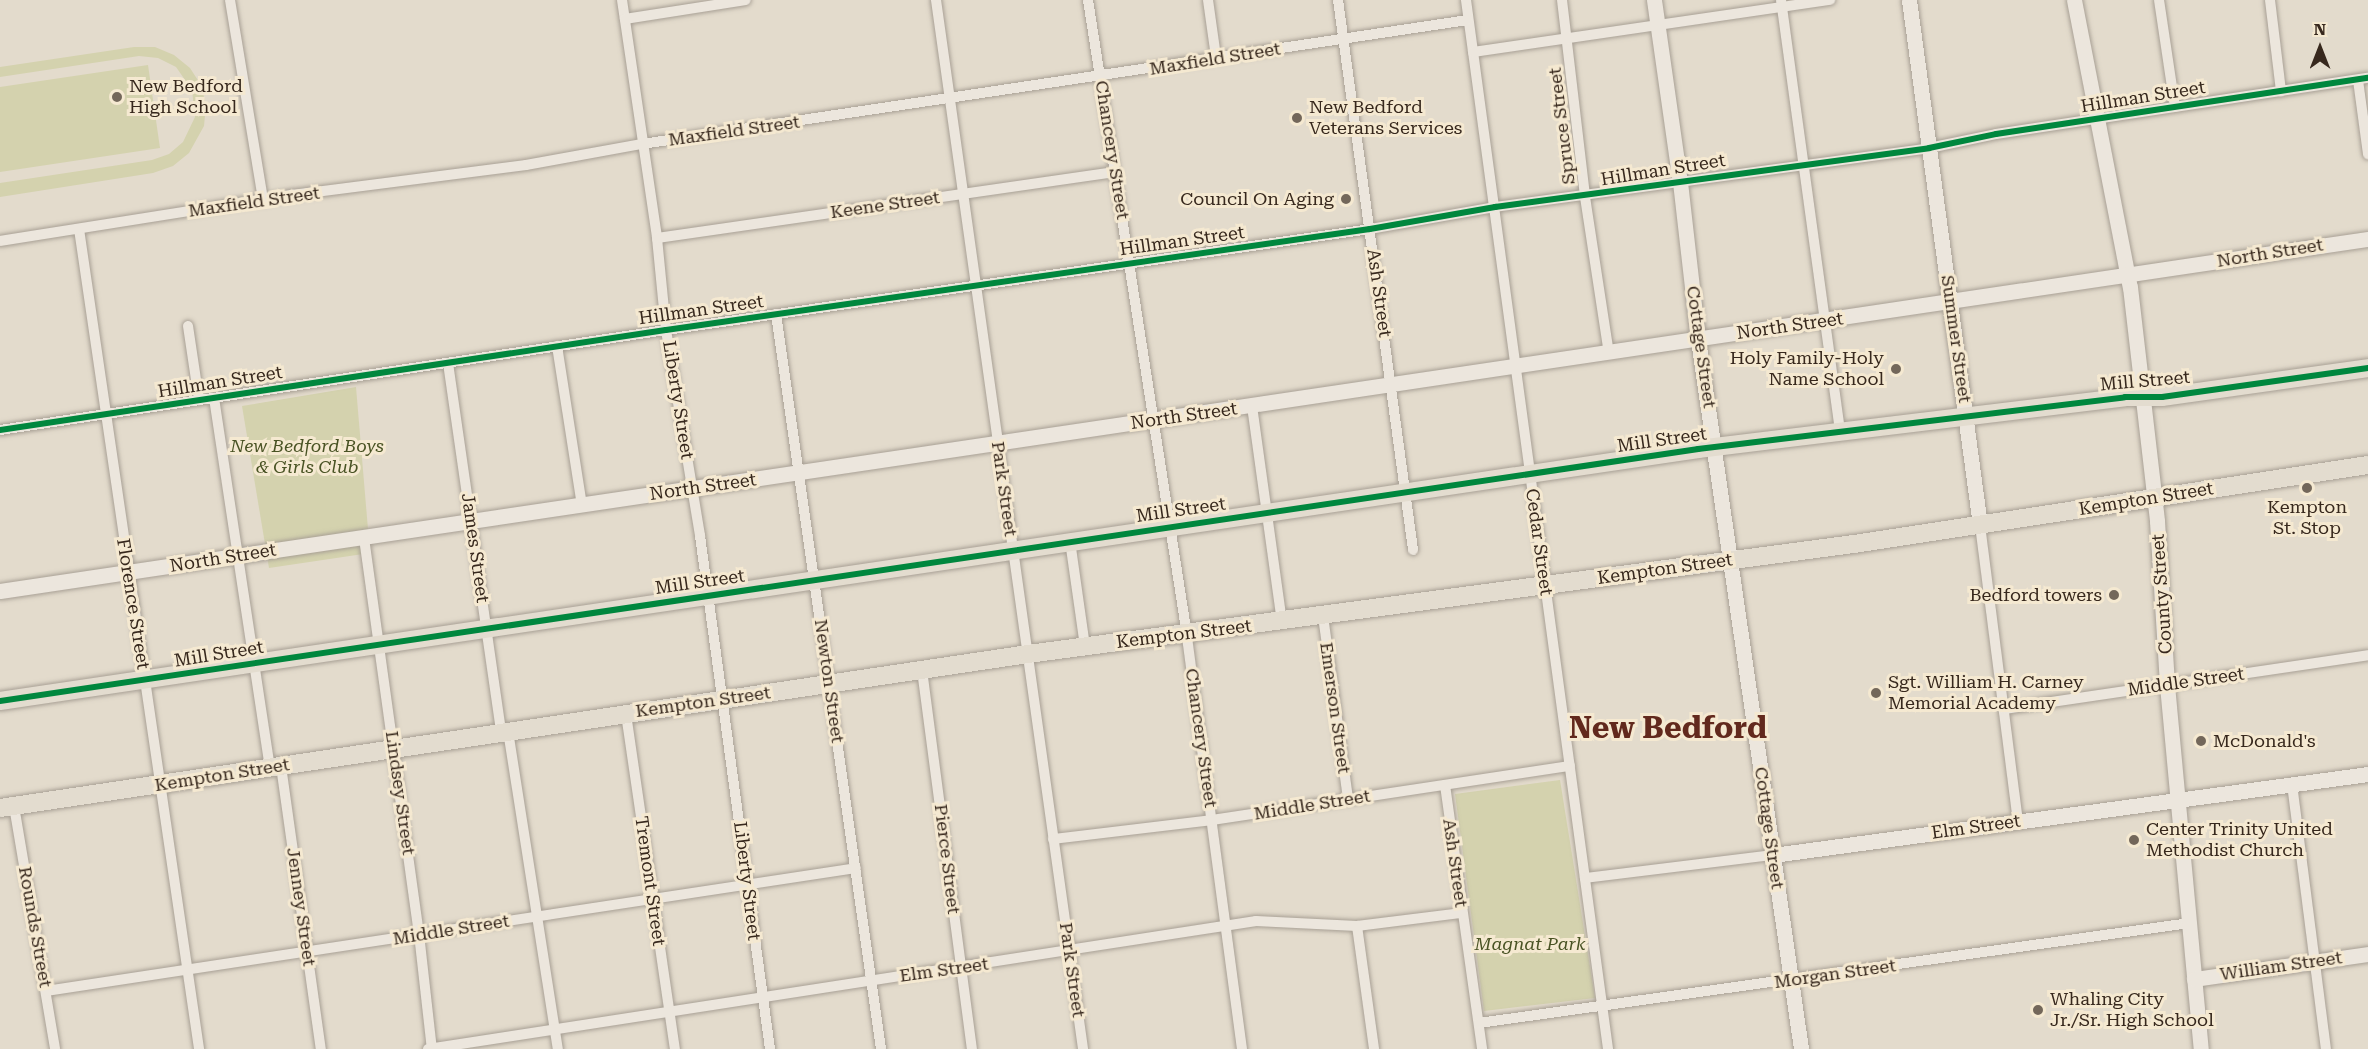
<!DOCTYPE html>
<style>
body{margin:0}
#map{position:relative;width:2368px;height:1049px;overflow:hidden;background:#e3dbcc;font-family:"Roboto Serif",serif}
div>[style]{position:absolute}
.green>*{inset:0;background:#d4d2ae}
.roads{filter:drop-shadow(0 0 2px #a8a095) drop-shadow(0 0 2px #a8a095)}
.street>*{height:10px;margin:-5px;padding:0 5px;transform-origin:5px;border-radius:5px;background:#ece6dd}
.secondary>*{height:15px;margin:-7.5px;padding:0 7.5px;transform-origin:7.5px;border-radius:7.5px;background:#ece6dd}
.primary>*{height:18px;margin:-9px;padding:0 9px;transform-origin:9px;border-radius:9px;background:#e3dccf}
.cycleway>*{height:6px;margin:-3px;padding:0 3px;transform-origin:3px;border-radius:3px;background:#00873e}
.dots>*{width:16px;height:16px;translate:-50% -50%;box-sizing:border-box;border:3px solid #f5e9d1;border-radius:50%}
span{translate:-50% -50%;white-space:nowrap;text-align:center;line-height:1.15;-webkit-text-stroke:6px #f5e9d1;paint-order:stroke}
.street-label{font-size:18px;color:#37281d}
.poi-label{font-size:18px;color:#37281d}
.left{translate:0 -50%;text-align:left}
.right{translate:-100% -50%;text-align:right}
.park-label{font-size:18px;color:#495324;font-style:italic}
.town-label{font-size:30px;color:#62291d;font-weight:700}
.north{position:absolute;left:2290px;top:18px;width:60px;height:60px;-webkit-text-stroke:4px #f5e9d1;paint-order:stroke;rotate:0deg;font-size:16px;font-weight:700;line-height:24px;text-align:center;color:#37281d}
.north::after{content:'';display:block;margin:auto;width:21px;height:27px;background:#37281d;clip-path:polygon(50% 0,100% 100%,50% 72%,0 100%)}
</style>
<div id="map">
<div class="green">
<i style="clip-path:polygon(134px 47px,155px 47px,174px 55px,190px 68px,201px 85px,206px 105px,204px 126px,189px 153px,173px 166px,153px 173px,0 197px,0 183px,152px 160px,169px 154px,183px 142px,195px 117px,192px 90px,176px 67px,158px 58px,139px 56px,0 77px,0 67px)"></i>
<i style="clip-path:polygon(148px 65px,160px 148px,0 172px,0 87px)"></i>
<i style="clip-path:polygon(356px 387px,370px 553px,269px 568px,242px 406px)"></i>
<i style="clip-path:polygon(1560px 780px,1595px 998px,1484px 1011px,1455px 794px)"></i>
</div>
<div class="roads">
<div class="street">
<i style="left:230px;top:0;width:203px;rotate:80.6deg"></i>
<i style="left:622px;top:0;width:241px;rotate:81.6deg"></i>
<i style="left:657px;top:238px;width:92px;rotate:84.4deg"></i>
<i style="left:666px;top:330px;width:209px;rotate:80.6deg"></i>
<i style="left:700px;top:536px;width:518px;rotate:82.23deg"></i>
<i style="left:936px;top:0;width:1059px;rotate:82.02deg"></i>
<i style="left:1088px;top:0;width:630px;rotate:81.14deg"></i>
<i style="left:1185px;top:622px;width:431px;rotate:82.4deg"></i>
<i style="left:1208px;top:0;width:58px;rotate:82deg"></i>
<i style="left:1338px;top:0;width:555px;rotate:82.23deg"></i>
<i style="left:1466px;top:0;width:1059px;rotate:82.29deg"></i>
<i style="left:1562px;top:0;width:198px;rotate:83.3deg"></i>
<i style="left:1585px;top:197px;width:158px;rotate:81.3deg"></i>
<i style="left:1781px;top:0;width:436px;rotate:82.2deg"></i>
<i style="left:2159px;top:0;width:108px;rotate:81.5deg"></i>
<i style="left:2270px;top:0;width:92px;rotate:83.1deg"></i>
<i style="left:625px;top:19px;width:122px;rotate:-8.9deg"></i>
<i style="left:1473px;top:52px;width:361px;rotate:-8.3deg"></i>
<i style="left:2358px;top:80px;width:75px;rotate:82.3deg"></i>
<i style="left:79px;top:229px;width:829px;rotate:81.67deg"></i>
<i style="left:657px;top:238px;width:461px;rotate:-8.2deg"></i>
<i style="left:0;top:241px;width:296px;rotate:-9deg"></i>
<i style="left:292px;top:195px;width:236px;rotate:-7.3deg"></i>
<i style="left:526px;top:165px;width:118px;rotate:-10.3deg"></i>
<i style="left:642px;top:144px;width:835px;rotate:-8.54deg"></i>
<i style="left:776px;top:314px;width:742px;rotate:81.87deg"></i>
<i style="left:188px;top:326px;width:75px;rotate:81.5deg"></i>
<i style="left:557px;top:346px;width:161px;rotate:81.1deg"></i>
<i style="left:448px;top:363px;width:373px;rotate:81.8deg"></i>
<i style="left:214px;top:398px;width:373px;rotate:81.4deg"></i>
<i style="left:1252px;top:406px;width:218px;rotate:82.1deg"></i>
<i style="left:0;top:430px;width:673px;rotate:-8.54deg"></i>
<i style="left:666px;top:330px;width:711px;rotate:-8.16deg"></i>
<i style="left:1370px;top:229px;width:127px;rotate:-10deg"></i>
<i style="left:1495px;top:207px;width:438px;rotate:-7.7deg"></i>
<i style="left:1929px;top:148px;width:68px;rotate:-11.8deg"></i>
<i style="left:1996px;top:134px;width:376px;rotate:-8.6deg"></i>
<i style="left:1980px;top:525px;width:298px;rotate:82.7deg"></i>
<i style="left:364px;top:538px;width:400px;rotate:82.1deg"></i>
<i style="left:419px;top:934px;width:116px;rotate:83.6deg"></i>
<i style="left:1070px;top:541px;width:106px;rotate:81.9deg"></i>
<i style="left:1323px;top:616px;width:185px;rotate:82.2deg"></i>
<i style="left:922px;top:670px;width:382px;rotate:82.5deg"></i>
<i style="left:2004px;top:709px;width:368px;rotate:-8.4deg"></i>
<i style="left:626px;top:714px;width:339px;rotate:81.7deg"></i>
<i style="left:508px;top:731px;width:322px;rotate:81.1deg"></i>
<i style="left:281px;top:766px;width:286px;rotate:82deg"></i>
<i style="left:2292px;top:784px;width:267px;rotate:82.7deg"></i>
<i style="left:1445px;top:785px;width:267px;rotate:82deg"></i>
<i style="left:14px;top:806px;width:246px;rotate:80.4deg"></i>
<i style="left:1053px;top:839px;width:160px;rotate:-6.8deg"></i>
<i style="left:1212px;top:820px;width:362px;rotate:-8.6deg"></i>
<i style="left:1585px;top:878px;width:189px;rotate:-7deg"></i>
<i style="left:1357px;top:926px;width:124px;rotate:82.1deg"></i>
<i style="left:46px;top:991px;width:819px;rotate:-8.63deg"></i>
<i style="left:1479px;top:1023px;width:718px;rotate:-8.01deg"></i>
<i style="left:428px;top:1049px;width:838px;rotate:-8.79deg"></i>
<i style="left:1256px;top:921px;width:101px;rotate:2.8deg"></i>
<i style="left:1357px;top:926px;width:106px;rotate:-7.1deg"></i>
</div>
<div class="secondary">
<i style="left:1654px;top:0;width:184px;rotate:81.9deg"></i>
<i style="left:1680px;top:182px;width:159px;rotate:83.5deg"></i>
<i style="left:1698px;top:340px;width:716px;rotate:81.73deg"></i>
<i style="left:1909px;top:0;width:530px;rotate:82.3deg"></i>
<i style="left:2074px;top:0;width:292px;rotate:79deg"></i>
<i style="left:2130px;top:287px;width:236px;rotate:83.4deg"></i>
<i style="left:2157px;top:521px;width:164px;rotate:86.5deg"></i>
<i style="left:2167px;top:685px;width:366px;rotate:84.7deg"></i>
<i style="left:0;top:591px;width:2394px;rotate:-8.46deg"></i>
<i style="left:1773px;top:855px;width:600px;rotate:-7.75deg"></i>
<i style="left:2194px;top:979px;width:176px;rotate:-8.2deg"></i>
</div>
<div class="primary">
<i style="left:0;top:701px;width:1717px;rotate:-8.44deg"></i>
<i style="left:1698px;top:449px;width:430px;rotate:-6.9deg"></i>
<i style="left:2125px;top:397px;width:37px"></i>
<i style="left:2162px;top:397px;width:208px;rotate:-8deg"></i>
<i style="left:0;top:808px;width:1039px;rotate:-8.52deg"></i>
<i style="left:1028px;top:654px;width:833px;rotate:-7.59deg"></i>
<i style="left:1854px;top:544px;width:520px;rotate:-8.74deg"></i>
</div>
</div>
<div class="cycleway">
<i style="left:0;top:430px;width:673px;rotate:-8.54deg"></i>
<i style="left:666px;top:330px;width:711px;rotate:-8.16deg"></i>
<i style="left:1370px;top:229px;width:127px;rotate:-10deg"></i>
<i style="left:1495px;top:207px;width:438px;rotate:-7.7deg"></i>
<i style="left:1929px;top:148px;width:68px;rotate:-11.8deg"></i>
<i style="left:1996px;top:134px;width:376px;rotate:-8.6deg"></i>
<i style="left:0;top:701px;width:1717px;rotate:-8.44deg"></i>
<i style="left:1698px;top:449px;width:430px;rotate:-6.9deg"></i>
<i style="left:2125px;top:397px;width:37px"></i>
<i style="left:2162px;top:397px;width:208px;rotate:-8deg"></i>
</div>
<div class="dots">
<i style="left:117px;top:97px;background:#73675a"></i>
<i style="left:1297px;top:118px;background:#73675a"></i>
<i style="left:1346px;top:199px;background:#73675a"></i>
<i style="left:1896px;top:369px;background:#73675a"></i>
<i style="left:2307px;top:488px;background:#73675a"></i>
<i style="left:2114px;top:595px;background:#73675a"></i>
<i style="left:1876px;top:693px;background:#73675a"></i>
<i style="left:2201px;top:741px;background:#73675a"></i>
<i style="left:2134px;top:840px;background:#73675a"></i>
<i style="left:2038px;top:1010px;background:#73675a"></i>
</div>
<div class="street-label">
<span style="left:1215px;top:59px;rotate:-9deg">Maxfield Street</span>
<span style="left:2143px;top:97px;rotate:-9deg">Hillman Street</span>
<span style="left:1562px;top:126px;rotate:-97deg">Spruce Street</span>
<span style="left:734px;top:131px;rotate:-8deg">Maxfield Street</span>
<span style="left:1112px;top:150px;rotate:81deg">Chancery Street</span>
<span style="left:1663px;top:170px;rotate:-9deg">Hillman Street</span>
<span style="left:254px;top:202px;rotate:-8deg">Maxfield Street</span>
<span style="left:885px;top:205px;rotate:-8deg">Keene Street</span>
<span style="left:1182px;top:241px;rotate:-8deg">Hillman Street</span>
<span style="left:2270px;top:253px;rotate:-9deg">North Street</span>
<span style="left:1379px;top:293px;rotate:82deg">Ash Street</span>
<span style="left:701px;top:310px;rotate:-8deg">Hillman Street</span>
<span style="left:1790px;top:326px;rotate:-8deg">North Street</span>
<span style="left:1956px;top:339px;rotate:82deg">Summer Street</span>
<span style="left:1701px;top:347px;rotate:82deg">Cottage Street</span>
<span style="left:2145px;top:381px;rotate:-5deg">Mill Street</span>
<span style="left:220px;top:382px;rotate:-9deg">Hillman Street</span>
<span style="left:678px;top:400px;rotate:81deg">Liberty Street</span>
<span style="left:1184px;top:416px;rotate:-8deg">North Street</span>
<span style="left:1662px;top:440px;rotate:-8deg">Mill Street</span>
<span style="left:703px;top:487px;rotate:-8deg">North Street</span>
<span style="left:1004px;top:489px;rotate:82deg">Park Street</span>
<span style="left:2146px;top:499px;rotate:-9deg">Kempton Street</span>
<span style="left:1181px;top:510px;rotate:-8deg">Mill Street</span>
<span style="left:1539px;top:542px;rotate:82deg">Cedar Street</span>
<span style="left:475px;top:548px;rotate:82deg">James Street</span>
<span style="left:223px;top:558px;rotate:-9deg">North Street</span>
<span style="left:1665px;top:569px;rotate:-8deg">Kempton Street</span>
<span style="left:700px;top:582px;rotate:-8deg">Mill Street</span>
<span style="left:2162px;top:594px;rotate:-94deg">County Street</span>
<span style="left:133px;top:604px;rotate:81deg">Florence Street</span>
<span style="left:1184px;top:634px;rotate:-7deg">Kempton Street</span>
<span style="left:219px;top:654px;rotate:-9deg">Mill Street</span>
<span style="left:829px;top:681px;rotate:82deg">Newton Street</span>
<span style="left:2186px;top:682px;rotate:-8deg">Middle Street</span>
<span style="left:703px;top:702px;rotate:-8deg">Kempton Street</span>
<span style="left:1335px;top:708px;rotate:82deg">Emerson Street</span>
<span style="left:1201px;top:738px;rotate:82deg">Chancery Street</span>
<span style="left:222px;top:775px;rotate:-9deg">Kempton Street</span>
<span style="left:400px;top:793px;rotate:82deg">Lindsey Street</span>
<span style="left:1312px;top:805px;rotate:-9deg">Middle Street</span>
<span style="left:1976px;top:827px;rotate:-8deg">Elm Street</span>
<span style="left:1769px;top:828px;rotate:82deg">Cottage Street</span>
<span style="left:947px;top:859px;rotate:83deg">Pierce Street</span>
<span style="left:1455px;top:863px;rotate:82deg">Ash Street</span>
<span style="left:650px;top:881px;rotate:82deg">Tremont Street</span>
<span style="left:747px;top:881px;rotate:83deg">Liberty Street</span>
<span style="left:301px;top:907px;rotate:82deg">Jenney Street</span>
<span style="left:35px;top:927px;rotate:80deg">Rounds Street</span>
<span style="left:451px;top:930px;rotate:-9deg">Middle Street</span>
<span style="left:2281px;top:966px;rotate:-8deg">William Street</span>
<span style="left:944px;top:970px;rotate:-8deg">Elm Street</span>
<span style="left:1072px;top:970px;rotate:82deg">Park Street</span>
<span style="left:1835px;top:974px;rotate:-8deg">Morgan Street</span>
</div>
<div class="poi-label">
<span class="left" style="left:129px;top:97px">New Bedford<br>High School</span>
<span class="left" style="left:1309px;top:118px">New Bedford<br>Veterans Services</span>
<span class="right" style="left:1334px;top:199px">Council On Aging</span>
<span class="right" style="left:1884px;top:369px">Holy Family-Holy<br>Name School</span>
<span style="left:2307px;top:518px">Kempton<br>St. Stop</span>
<span class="right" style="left:2102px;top:595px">Bedford towers</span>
<span class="left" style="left:1888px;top:693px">Sgt. William H. Carney<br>Memorial Academy</span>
<span class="left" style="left:2213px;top:741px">McDonald's</span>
<span class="left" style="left:2146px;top:840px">Center Trinity United<br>Methodist Church</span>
<span class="left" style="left:2050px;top:1010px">Whaling City<br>Jr./Sr. High School</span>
</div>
<div class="park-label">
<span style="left:307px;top:457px">New Bedford Boys<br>&amp; Girls Club</span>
<span style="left:1530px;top:944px">Magnat Park</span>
</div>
<div class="town-label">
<span style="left:1668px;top:728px">New Bedford</span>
</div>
<div class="north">N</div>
</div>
